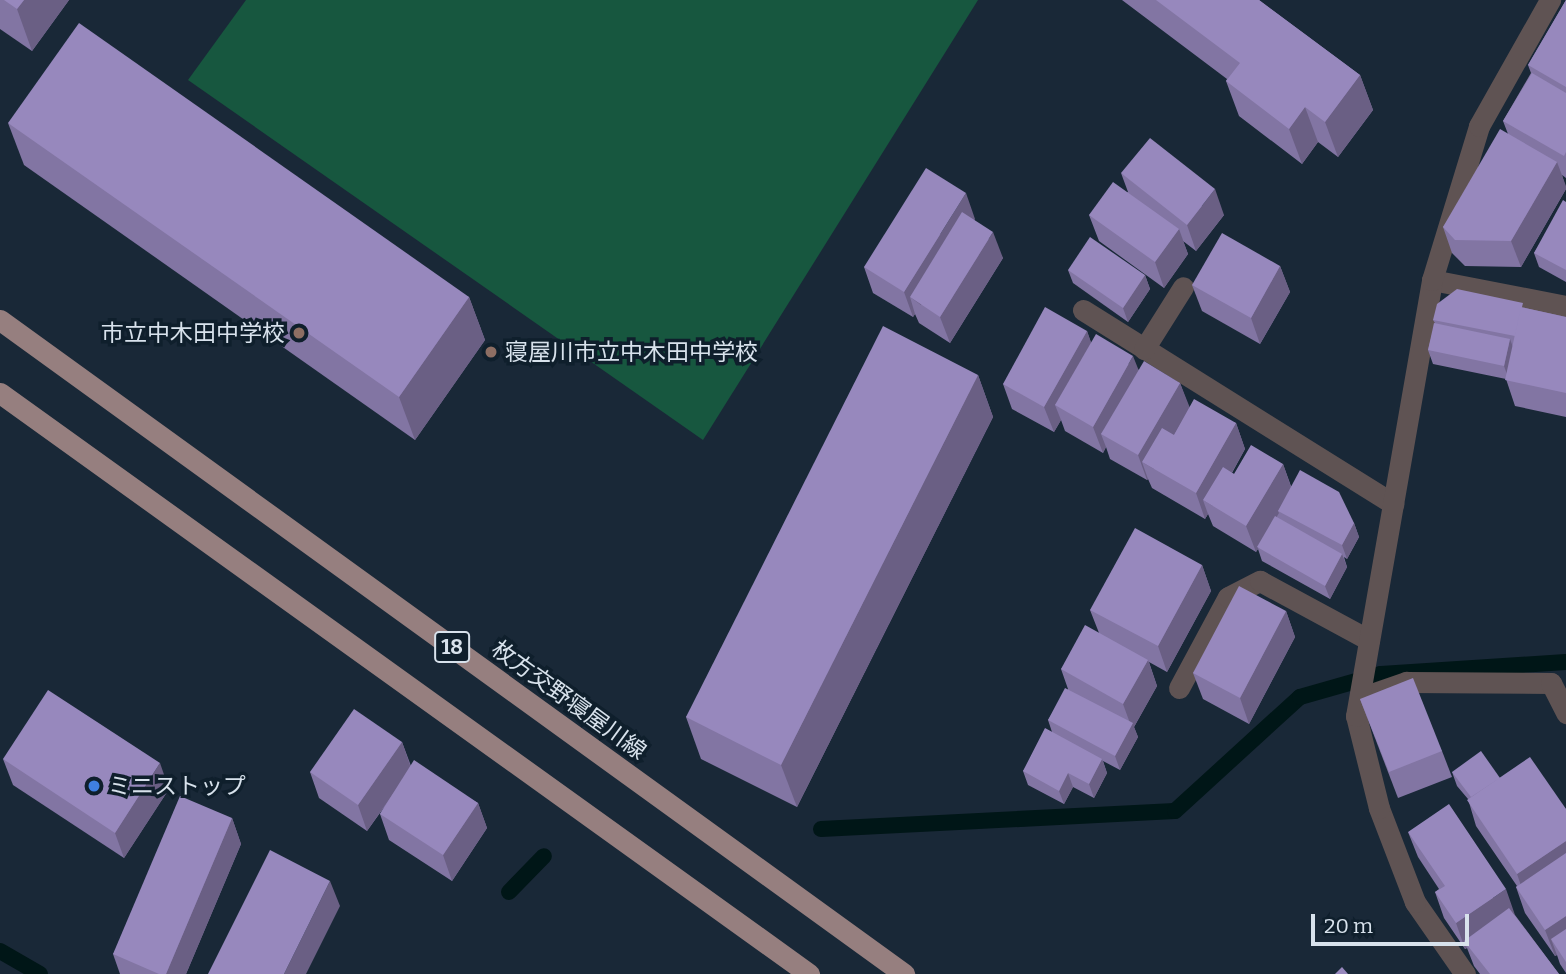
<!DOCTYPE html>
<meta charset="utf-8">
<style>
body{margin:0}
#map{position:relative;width:1566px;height:974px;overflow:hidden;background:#192837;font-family:Bitter,"Noto Sans JP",serif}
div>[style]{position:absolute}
.green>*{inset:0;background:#17573f}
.stream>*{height:16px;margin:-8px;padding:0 8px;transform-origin:8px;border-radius:8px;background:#001617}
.lane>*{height:21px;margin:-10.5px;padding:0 10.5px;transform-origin:10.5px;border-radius:10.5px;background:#5f5353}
.street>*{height:21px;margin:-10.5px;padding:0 10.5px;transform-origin:10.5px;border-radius:10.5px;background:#5f5353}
.primary>*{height:21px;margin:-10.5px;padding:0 10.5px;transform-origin:10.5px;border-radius:10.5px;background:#967f7f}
.wall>*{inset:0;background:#8275a3}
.shaded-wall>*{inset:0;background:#6a5f84}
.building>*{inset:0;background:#9788bd}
.dots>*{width:19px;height:19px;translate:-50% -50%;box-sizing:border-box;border:4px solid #0f1f2c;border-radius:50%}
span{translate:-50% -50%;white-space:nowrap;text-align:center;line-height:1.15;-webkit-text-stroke:7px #0f1f2c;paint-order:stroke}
.shield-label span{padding:2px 5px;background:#0f1f2c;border:2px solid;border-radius:5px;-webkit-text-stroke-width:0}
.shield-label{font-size:21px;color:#d8e2ec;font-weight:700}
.poi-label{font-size:23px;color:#d8e2ec}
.right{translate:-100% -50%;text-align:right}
.left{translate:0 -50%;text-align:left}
.street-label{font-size:23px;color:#d8e2ec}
.scale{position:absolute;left:1311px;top:914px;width:158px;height:32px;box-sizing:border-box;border:4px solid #d8e2ec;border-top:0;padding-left:9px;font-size:21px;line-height:24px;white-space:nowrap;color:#d8e2ec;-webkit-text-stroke:5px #0f1f2c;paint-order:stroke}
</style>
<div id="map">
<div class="green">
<i style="clip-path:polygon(246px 0,978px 0,703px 440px,188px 80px)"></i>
</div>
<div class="stream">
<i style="left:821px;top:829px;width:354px;rotate:-2.9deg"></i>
<i style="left:1175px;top:811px;width:169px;rotate:-42.4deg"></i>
<i style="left:1300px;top:697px;width:84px;rotate:-15.9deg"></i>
<i style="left:1381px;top:674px;width:185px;rotate:-3.7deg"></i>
<i style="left:509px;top:892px;width:50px;rotate:-45.8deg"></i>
<i style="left:0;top:951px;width:46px;rotate:29.9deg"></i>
</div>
<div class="lane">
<i style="left:1083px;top:310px;width:366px;rotate:32deg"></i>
<i style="left:1144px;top:349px;width:73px;rotate:-57.8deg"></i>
<i style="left:1179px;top:688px;width:103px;rotate:-61.7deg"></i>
<i style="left:1228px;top:597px;width:36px;rotate:-27deg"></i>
<i style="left:1260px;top:581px;width:124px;rotate:28.4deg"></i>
</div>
<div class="street">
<i style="left:1432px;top:280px;width:136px;rotate:11deg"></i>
<i style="left:1360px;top:698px;width:49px;rotate:-19.2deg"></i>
<i style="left:1406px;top:682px;width:145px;rotate:0.4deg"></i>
<i style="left:1551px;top:683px;width:34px;rotate:63deg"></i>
<i style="left:1465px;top:974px;width:88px;rotate:-124.8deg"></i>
<i style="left:1415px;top:902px;width:101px;rotate:-111deg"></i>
<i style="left:1379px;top:808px;width:95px;rotate:-104deg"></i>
<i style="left:1356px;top:716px;width:443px;rotate:-80.1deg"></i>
<i style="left:1432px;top:280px;width:161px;rotate:-73deg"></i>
<i style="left:1479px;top:126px;width:145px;rotate:-60.6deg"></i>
</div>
<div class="primary">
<i style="left:0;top:320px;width:1116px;rotate:35.88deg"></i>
<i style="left:0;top:393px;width:996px;rotate:35.68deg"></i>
</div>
<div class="wall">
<i style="clip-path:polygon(0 0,69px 0,32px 51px,0 29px)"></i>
<i style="clip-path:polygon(1122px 0,1259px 0,1360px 75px,1373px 110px,1338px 157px,1318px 142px,1302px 164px,1239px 116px,1226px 81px,1227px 79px)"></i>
<i style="clip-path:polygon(1566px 0,1566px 178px,1562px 175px,1566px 189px,1521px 267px,1465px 266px,1452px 253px,1443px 227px,1508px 134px,1503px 121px,1531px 73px,1528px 65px)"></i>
<i style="clip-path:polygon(8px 123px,469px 297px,485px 340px,415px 440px,24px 165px)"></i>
<i style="clip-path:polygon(1121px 173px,1224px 215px,1196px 251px,1183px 241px,1188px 254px,1164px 288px,1099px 241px,1089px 215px,1128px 192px)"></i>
<i style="clip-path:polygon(1566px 202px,1566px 282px,1539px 267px,1534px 253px)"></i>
<i style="clip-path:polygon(975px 219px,974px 220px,1003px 258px,950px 343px,919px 323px,915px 314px,913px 317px,873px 293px,864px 267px)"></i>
<i style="clip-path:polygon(1280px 266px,1290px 292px,1260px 344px,1202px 311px,1192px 285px)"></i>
<i style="clip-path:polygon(1068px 270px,1145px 275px,1150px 289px,1128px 322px,1073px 283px)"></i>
<i style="clip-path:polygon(1525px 308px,1566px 317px,1566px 417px,1515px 406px,1506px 379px,1433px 364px,1428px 350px,1435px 323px,1433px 320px)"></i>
<i style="clip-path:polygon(1087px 331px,1091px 343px,1139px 370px,1180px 383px,1189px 408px,1236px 423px,1245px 449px,1232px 473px,1234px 474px,1283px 464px,1291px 486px,1354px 523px,1359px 537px,1347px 559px,1344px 557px,1347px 567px,1330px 599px,1262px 561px,1258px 549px,1256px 552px,1213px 526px,1208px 514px,1205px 519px,1152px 488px,1148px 479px,1147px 480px,1110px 459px,1106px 447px,1103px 453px,1065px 431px,1061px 420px,1054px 432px,1012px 409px,1003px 384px)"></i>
<i style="clip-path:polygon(978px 375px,993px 417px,797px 807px,701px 759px,686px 717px)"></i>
<i style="clip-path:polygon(1202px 565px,1211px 591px,1167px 672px,1149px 662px,1157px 686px,1134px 727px,1138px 737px,1120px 770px,1103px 761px,1107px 773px,1094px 798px,1073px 787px,1064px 804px,1028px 785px,1023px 771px,1052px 732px,1048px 720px,1068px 689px,1061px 669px,1099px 633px,1090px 610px)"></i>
<i style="clip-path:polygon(1286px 611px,1295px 637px,1249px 724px,1203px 699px,1193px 673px)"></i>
<i style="clip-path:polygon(1360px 699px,1442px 751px,1452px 777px,1398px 798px)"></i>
<i style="clip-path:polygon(402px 742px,411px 766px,478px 803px,487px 828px,452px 881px,389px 840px,380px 814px,385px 806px,367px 831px,319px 798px,310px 772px)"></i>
<i style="clip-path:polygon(3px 759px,169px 789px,124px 858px,13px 785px)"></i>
<i style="clip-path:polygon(1452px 772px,1500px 778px,1566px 809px,1566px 973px,1560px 964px,1557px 955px,1555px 956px,1525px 913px,1516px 887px,1517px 886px,1476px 826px,1468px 799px,1457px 786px)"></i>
<i style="clip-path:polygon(232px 818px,241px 844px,186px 974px,120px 974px,113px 954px)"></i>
<i style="clip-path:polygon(1408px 832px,1515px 915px,1559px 974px,1480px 974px,1474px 966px,1467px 948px,1465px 949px,1444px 918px,1435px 892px,1439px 889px,1418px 857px)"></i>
</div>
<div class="shaded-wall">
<i style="clip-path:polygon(24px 0,69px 0,32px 51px,17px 9px)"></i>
<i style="clip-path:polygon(1360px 75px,1373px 110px,1338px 157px,1325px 122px)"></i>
<i style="clip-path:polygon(1305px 107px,1318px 142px,1302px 164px,1289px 129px)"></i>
<i style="clip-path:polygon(1557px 162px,1566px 186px,1566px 189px,1521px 267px,1511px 241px)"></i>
<i style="clip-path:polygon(1215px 189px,1224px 215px,1196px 251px,1187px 225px)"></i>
<i style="clip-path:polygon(966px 193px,975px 219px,921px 305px,910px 297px,915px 314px,913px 317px,904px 292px)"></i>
<i style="clip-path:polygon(1179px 229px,1188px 254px,1164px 288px,1155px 262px)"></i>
<i style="clip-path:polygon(993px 232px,1003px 258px,950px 343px,940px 317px)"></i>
<i style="clip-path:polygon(1280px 266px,1290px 292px,1260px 344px,1251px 318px)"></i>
<i style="clip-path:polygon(1145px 275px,1150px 289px,1128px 322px,1123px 308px)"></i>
<i style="clip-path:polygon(469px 297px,485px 340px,415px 440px,399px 397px)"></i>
<i style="clip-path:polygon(1087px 331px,1096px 356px,1055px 405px,1061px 420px,1054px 432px,1044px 407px)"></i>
<i style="clip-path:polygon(1510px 339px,1515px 353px,1509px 380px,1504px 366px)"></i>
<i style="clip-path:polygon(1133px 356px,1143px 381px,1101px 434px,1106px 447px,1103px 453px,1093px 427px)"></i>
<i style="clip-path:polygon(978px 375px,993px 417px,797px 807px,781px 765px)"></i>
<i style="clip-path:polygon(1180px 383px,1190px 408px,1154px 469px,1142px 462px,1148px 479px,1147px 480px,1138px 455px)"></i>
<i style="clip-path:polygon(1236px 423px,1245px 449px,1213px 506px,1203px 500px,1208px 514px,1205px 519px,1196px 493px)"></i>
<i style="clip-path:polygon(1283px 464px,1292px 490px,1278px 511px,1279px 513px,1256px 552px,1246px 526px)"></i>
<i style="clip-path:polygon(1354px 523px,1359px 537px,1347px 559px,1342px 545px)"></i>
<i style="clip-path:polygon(1342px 554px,1347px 567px,1330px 599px,1325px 586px)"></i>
<i style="clip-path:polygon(1202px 565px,1211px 591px,1167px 672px,1158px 646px)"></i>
<i style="clip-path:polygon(1286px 611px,1295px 637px,1249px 724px,1240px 698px)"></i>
<i style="clip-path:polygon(1148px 660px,1157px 686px,1134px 727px,1138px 737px,1120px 770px,1115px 756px,1131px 726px,1123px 704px)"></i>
<i style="clip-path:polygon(402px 742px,411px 768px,367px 831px,358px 805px)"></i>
<i style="clip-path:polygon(1102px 759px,1107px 773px,1094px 798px,1089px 784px)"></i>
<i style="clip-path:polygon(160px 763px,169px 789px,124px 858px,115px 833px)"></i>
<i style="clip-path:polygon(1068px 773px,1073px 787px,1064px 804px,1059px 791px)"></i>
<i style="clip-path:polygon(478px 803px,487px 828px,452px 881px,443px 855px)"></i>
<i style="clip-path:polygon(232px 818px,241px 844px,186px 974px,166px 974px)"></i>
<i style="clip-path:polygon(1566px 841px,1566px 873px,1526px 900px,1517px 874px)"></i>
<i style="clip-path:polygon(330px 881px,340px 906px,306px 974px,284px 974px)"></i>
<i style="clip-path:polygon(1506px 889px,1515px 915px,1464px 941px,1467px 948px,1465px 949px,1456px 923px)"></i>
<i style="clip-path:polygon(1566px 916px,1566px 948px,1551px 939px,1557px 955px,1555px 956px,1545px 930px)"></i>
</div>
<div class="building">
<i style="clip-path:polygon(4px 0,24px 0,17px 9px)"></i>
<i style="clip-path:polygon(1156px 0,1259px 0,1360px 75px,1325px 122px,1305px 107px,1289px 129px,1226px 81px,1240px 63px)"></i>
<i style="clip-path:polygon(1566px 0,1566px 87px,1528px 65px)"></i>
<i style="clip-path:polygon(79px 23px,469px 297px,399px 397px,8px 123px)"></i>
<i style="clip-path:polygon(1532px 73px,1566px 93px,1566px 152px,1564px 156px,1503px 121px)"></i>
<i style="clip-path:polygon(1500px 129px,1557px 162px,1511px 241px,1455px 240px,1443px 227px)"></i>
<i style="clip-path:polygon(1150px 138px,1215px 189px,1187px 225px,1121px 173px)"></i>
<i style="clip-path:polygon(926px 168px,966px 193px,904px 292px,864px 267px)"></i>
<i style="clip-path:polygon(1113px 182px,1179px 229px,1155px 262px,1089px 215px)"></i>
<i style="clip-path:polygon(1563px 200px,1566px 202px,1566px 270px,1534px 253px)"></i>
<i style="clip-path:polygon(962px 212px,993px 232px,940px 317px,910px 297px)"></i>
<i style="clip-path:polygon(1222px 233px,1280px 266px,1251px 318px,1192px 285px)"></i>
<i style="clip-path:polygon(1090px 237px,1145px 275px,1123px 308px,1068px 270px)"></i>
<i style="clip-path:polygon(1457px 289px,1523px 303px,1515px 336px,1433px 320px,1437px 304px)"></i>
<i style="clip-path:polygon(1045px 307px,1087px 331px,1044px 407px,1003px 384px)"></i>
<i style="clip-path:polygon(1521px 307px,1566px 317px,1566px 393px,1505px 380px)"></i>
<i style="clip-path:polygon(1434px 323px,1510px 339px,1504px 366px,1428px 350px)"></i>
<i style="clip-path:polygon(883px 326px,978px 375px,781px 765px,686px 717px)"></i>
<i style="clip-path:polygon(1096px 334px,1133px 356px,1093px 427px,1055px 405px)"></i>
<i style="clip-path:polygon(1144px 361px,1180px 383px,1138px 455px,1101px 434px)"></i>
<i style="clip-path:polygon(1194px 399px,1236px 423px,1196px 493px,1142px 462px,1162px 428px,1174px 435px)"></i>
<i style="clip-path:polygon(1251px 445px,1283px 464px,1246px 526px,1203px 500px,1223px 467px,1234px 474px)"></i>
<i style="clip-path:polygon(1300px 470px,1339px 492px,1354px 523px,1342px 545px,1278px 511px)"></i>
<i style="clip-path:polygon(1275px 516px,1342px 554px,1325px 586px,1257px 547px)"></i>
<i style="clip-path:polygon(1135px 528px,1202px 565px,1158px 646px,1090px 610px)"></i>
<i style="clip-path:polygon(1239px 586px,1286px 611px,1240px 698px,1193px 673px)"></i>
<i style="clip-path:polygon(1085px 625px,1148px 660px,1123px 704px,1061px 669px)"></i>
<i style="clip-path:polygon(1413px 678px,1442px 751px,1389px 772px,1360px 699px)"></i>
<i style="clip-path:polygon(1065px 688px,1133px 723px,1115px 756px,1048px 720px)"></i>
<i style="clip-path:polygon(48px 690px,160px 763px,115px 833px,3px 759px)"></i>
<i style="clip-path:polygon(354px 709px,402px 742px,358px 805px,310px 772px)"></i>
<i style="clip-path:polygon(1045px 728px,1102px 759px,1089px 784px,1068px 773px,1059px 791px,1023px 771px)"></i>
<i style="clip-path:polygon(1481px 751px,1500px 778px,1471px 797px,1452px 772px)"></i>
<i style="clip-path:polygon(1530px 757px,1566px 809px,1566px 841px,1517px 874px,1467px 800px)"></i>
<i style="clip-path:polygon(414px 760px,478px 803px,443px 855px,380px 814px)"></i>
<i style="clip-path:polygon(180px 796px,232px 818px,166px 974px,159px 974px,113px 954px)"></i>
<i style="clip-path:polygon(1449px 804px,1506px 889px,1456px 923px,1435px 892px,1445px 886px,1408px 832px)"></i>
<i style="clip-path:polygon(270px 850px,330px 881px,284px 974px,208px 974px)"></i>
<i style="clip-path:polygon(1566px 853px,1566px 916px,1545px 930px,1516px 887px)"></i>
<i style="clip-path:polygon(1509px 908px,1559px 974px,1490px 974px,1464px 941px)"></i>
<i style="clip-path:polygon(1566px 929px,1566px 962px,1551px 939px)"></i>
<i style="clip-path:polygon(1342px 967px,1348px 974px,1335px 974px)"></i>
</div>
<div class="dots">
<i style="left:299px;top:333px;background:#8d6e63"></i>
<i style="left:491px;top:352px;background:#8d6e63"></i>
<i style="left:94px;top:786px;background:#3f7fe0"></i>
</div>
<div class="shield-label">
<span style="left:452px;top:647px">18</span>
</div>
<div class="poi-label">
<span class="right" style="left:285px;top:333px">市立中木田中学校</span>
<span class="left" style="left:505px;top:352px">寝屋川市立中木田中学校</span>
<span class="left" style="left:108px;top:786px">ミニストップ</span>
</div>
<div class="street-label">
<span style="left:569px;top:700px;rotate:36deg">枚方交野寝屋川線</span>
</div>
<div class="scale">20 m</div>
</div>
